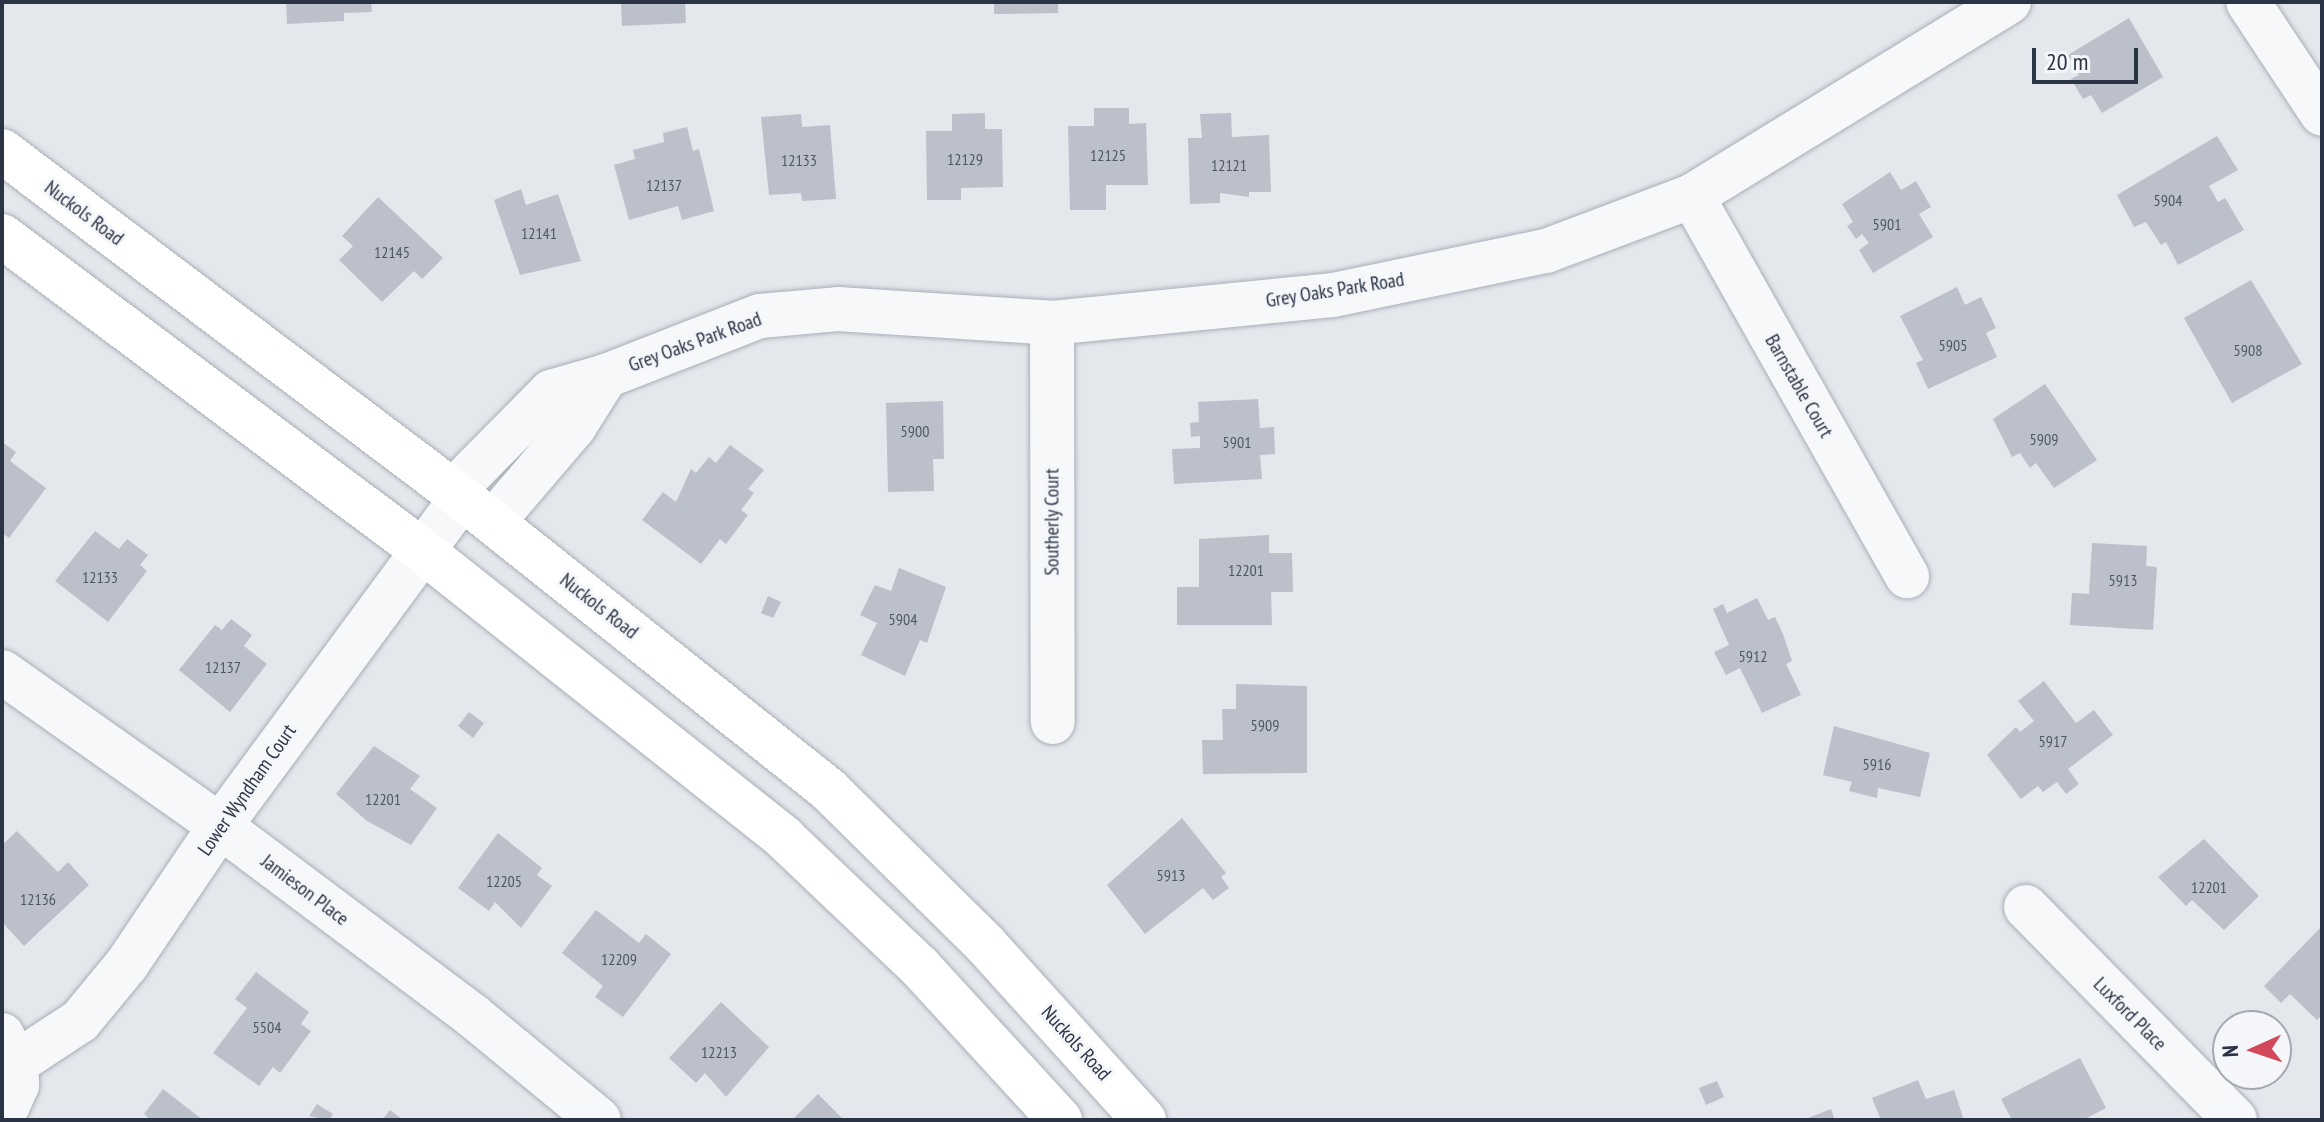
<!DOCTYPE html>
<style>
body{margin:0}
#map{position:relative;width:2324px;height:1122px;overflow:hidden;background:#e4e7ec;font-family:"PT Sans Narrow",sans-serif}
div>[style]{position:absolute}
.building>*{inset:0;background:#bbc0ca}
.roads{filter:drop-shadow(0 0 2px #a9aeb7) drop-shadow(0 0 2px #a9aeb7)}
.minor>*{height:44px;margin:-22px;padding:0 22px;transform-origin:22px;border-radius:22px;background:#f7f8fa}
.major>*{height:44px;margin:-22px;padding:0 22px;transform-origin:22px;border-radius:22px;background:#fff}
span{translate:-50% -50%;white-space:nowrap;text-align:center;line-height:1.15;-webkit-text-stroke:6px #f4f6f9;paint-order:stroke}
.number-label{font-size:16px;color:#4f5766}
.number-label span{-webkit-text-stroke-width:0}
.street-label{font-size:20px;color:#2b3445}
.frame{position:absolute;inset:0;border:4px solid #2b3445;pointer-events:none}
.north{position:absolute;left:2212px;top:1010px;width:80px;height:80px;box-sizing:border-box;background:#f4f6f9;border:2px solid #a4a8b1;border-radius:50%;rotate:267deg;font-size:22px;font-weight:700;line-height:32px;text-align:center;color:#2b3445}
.north::after{content:'';display:block;margin:auto;width:28px;height:36px;background:#d1495b;clip-path:polygon(50% 0,100% 100%,50% 72%,0 100%)}
.scale{position:absolute;left:2032px;top:48px;width:106px;height:36px;box-sizing:border-box;border:4px solid #2b3445;border-top:0;padding-left:10px;font-size:24px;line-height:28px;white-space:nowrap;color:#2b3445;-webkit-text-stroke:6px #f4f6f9;paint-order:stroke}
</style>
<div id="map">
<div class="building">
<i style="clip-path:polygon(286px 2px,371px 2px,372px 12px,344px 13px,344px 21px,287px 24px)"></i>
<i style="clip-path:polygon(621px 2px,685px 2px,686px 23px,622px 26px)"></i>
<i style="clip-path:polygon(994px 2px,1058px 2px,1058px 13px,994px 14px)"></i>
<i style="clip-path:polygon(2129px 18px,2163px 77px,2102px 113px,2091px 95px,2083px 99px,2071px 79px,2079px 75px,2068px 55px)"></i>
<i style="clip-path:polygon(1094px 108px,1129px 108px,1129px 124px,1146px 123px,1148px 185px,1106px 185px,1106px 210px,1070px 210px,1068px 126px,1094px 126px)"></i>
<i style="clip-path:polygon(985px 113px,985px 129px,1002px 129px,1003px 187px,961px 188px,961px 200px,927px 200px,926px 131px,952px 131px,952px 114px)"></i>
<i style="clip-path:polygon(1231px 113px,1232px 137px,1269px 135px,1271px 192px,1249px 192px,1249px 197px,1220px 193px,1220px 203px,1190px 204px,1188px 138px,1202px 138px,1200px 114px)"></i>
<i style="clip-path:polygon(801px 114px,802px 127px,830px 125px,836px 199px,802px 201px,801px 193px,769px 195px,761px 117px)"></i>
<i style="clip-path:polygon(687px 127px,693px 151px,699px 149px,714px 211px,682px 220px,678px 206px,629px 220px,614px 165px,635px 159px,633px 150px,664px 142px,663px 133px)"></i>
<i style="clip-path:polygon(2217px 136px,2238px 170px,2209px 186px,2218px 202px,2225px 198px,2244px 230px,2178px 265px,2166px 242px,2161px 245px,2146px 222px,2134px 227px,2117px 195px)"></i>
<i style="clip-path:polygon(1890px 172px,1901px 190px,1916px 181px,1931px 207px,1919px 214px,1933px 237px,1873px 273px,1859px 250px,1869px 243px,1862px 234px,1856px 239px,1847px 226px,1853px 222px,1842px 204px)"></i>
<i style="clip-path:polygon(521px 189px,526px 205px,558px 194px,581px 261px,520px 275px,494px 200px)"></i>
<i style="clip-path:polygon(378px 197px,443px 258px,422px 279px,414px 271px,382px 302px,339px 260px,353px 246px,342px 236px)"></i>
<i style="clip-path:polygon(2251px 280px,2302px 364px,2232px 403px,2184px 318px)"></i>
<i style="clip-path:polygon(1957px 287px,1965px 305px,1981px 297px,1996px 328px,1986px 333px,1997px 357px,1928px 389px,1916px 363px,1923px 360px,1900px 316px)"></i>
<i style="clip-path:polygon(2045px 384px,2097px 460px,2054px 488px,2036px 463px,2030px 468px,2020px 453px,2012px 457px,1993px 419px)"></i>
<i style="clip-path:polygon(1258px 399px,1260px 428px,1274px 427px,1275px 454px,1260px 455px,1262px 479px,1174px 484px,1172px 449px,1200px 448px,1200px 436px,1191px 437px,1190px 423px,1199px 422px,1198px 402px)"></i>
<i style="clip-path:polygon(943px 401px,944px 459px,933px 459px,934px 491px,888px 492px,886px 403px)"></i>
<i style="clip-path:polygon(2px 442px,16px 452px,10px 461px,46px 488px,9px 538px,2px 533px)"></i>
<i style="clip-path:polygon(730px 445px,764px 470px,748px 489px,754px 493px,741px 510px,748px 515px,726px 544px,720px 539px,701px 564px,642px 520px,663px 492px,676px 502px,691px 469px,696px 473px,709px 457px,716px 463px)"></i>
<i style="clip-path:polygon(95px 531px,119px 549px,127px 539px,148px 555px,140px 565px,147px 571px,108px 622px,55px 581px)"></i>
<i style="clip-path:polygon(1269px 535px,1269px 553px,1292px 553px,1293px 592px,1271px 592px,1272px 625px,1177px 625px,1177px 587px,1199px 587px,1199px 539px)"></i>
<i style="clip-path:polygon(2092px 543px,2147px 546px,2146px 566px,2157px 567px,2153px 630px,2070px 625px,2072px 593px,2089px 594px)"></i>
<i style="clip-path:polygon(899px 568px,946px 587px,927px 643px,920px 640px,905px 676px,861px 655px,877px 623px,860px 615px,875px 585px,891px 591px)"></i>
<i style="clip-path:polygon(768px 596px,781px 602px,773px 618px,761px 613px)"></i>
<i style="clip-path:polygon(1757px 598px,1768px 620px,1775px 617px,1783px 634px,1792px 661px,1786px 664px,1801px 695px,1762px 713px,1740px 668px,1726px 675px,1714px 652px,1729px 645px,1713px 609px,1723px 604px,1727px 613px)"></i>
<i style="clip-path:polygon(231px 619px,252px 635px,244px 646px,267px 664px,230px 712px,179px 670px,215px 625px,222px 630px)"></i>
<i style="clip-path:polygon(2044px 681px,2076px 723px,2094px 710px,2113px 735px,2068px 769px,2079px 784px,2066px 794px,2057px 782px,2043px 792px,2038px 786px,2021px 799px,1987px 755px,2016px 727px,2020px 732px,2034px 721px,2018px 701px)"></i>
<i style="clip-path:polygon(1236px 684px,1307px 686px,1307px 773px,1203px 774px,1202px 740px,1223px 740px,1222px 709px,1236px 709px)"></i>
<i style="clip-path:polygon(469px 712px,484px 723px,473px 738px,458px 726px)"></i>
<i style="clip-path:polygon(1834px 726px,1930px 753px,1920px 797px,1878px 788px,1877px 798px,1849px 791px,1852px 782px,1823px 775px)"></i>
<i style="clip-path:polygon(374px 746px,420px 776px,410px 789px,437px 808px,411px 845px,367px 821px,336px 794px)"></i>
<i style="clip-path:polygon(1182px 818px,1226px 873px,1221px 877px,1229px 888px,1213px 900px,1203px 888px,1145px 934px,1107px 885px)"></i>
<i style="clip-path:polygon(17px 831px,58px 872px,68px 862px,89px 885px,24px 946px,2px 922px,2px 845px)"></i>
<i style="clip-path:polygon(498px 833px,542px 868px,537px 875px,552px 886px,521px 928px,495px 902px,489px 911px,458px 888px)"></i>
<i style="clip-path:polygon(2204px 839px,2259px 896px,2224px 930px,2192px 900px,2186px 906px,2158px 877px)"></i>
<i style="clip-path:polygon(596px 910px,639px 943px,646px 934px,671px 954px,623px 1017px,595px 997px,603px 986px,562px 953px)"></i>
<i style="clip-path:polygon(2322px 926px,2322px 1015px,2317px 1020px,2290px 994px,2281px 1003px,2264px 986px)"></i>
<i style="clip-path:polygon(256px 972px,309px 1012px,301px 1024px,311px 1031px,280px 1073px,273px 1067px,259px 1086px,213px 1053px,247px 1008px,235px 999px)"></i>
<i style="clip-path:polygon(721px 1002px,769px 1047px,726px 1097px,705px 1073px,696px 1083px,669px 1058px)"></i>
<i style="clip-path:polygon(2080px 1058px,2106px 1108px,2083px 1120px,2012px 1120px,2001px 1099px)"></i>
<i style="clip-path:polygon(1918px 1080px,1926px 1099px,1954px 1090px,1964px 1120px,1881px 1120px,1872px 1098px)"></i>
<i style="clip-path:polygon(1717px 1081px,1724px 1097px,1706px 1105px,1699px 1088px)"></i>
<i style="clip-path:polygon(163px 1089px,203px 1120px,151px 1120px,144px 1114px)"></i>
<i style="clip-path:polygon(818px 1094px,844px 1120px,792px 1120px)"></i>
<i style="clip-path:polygon(317px 1104px,333px 1114px,329px 1120px,309px 1116px)"></i>
<i style="clip-path:polygon(1831px 1109px,1835px 1120px,1803px 1120px)"></i>
<i style="clip-path:polygon(390px 1110px,403px 1120px,382px 1120px)"></i>
</div>
<div class="roads">
<div class="minor">
<i style="left:2248px;top:2px;width:134px;rotate:56.5deg"></i>
<i style="left:1692px;top:196px;width:437px;rotate:60.5deg"></i>
<i style="left:1052px;top:323px;width:399px;rotate:89.9deg"></i>
<i style="left:606px;top:376px;width:165px;rotate:-21.3deg"></i>
<i style="left:760px;top:316px;width:78px;rotate:-5.1deg"></i>
<i style="left:838px;top:309px;width:214px;rotate:3.7deg"></i>
<i style="left:1052px;top:323px;width:282px;rotate:-5.7deg"></i>
<i style="left:1333px;top:295px;width:217px;rotate:-11.7deg"></i>
<i style="left:1546px;top:251px;width:156px;rotate:-20.6deg"></i>
<i style="left:1692px;top:196px;width:372px;rotate:-31.5deg"></i>
<i style="left:453px;top:491px;width:139px;rotate:-45.3deg"></i>
<i style="left:551px;top:392px;width:57px;rotate:-16.2deg"></i>
<i style="left:606px;top:376px;width:60px;rotate:122.1deg"></i>
<i style="left:574px;top:427px;width:125px;rotate:130.5deg"></i>
<i style="left:2px;top:672px;width:267px;rotate:35.2deg"></i>
<i style="left:220px;top:826px;width:316px;rotate:36.9deg"></i>
<i style="left:473px;top:1016px;width:163px;rotate:39.5deg"></i>
<i style="left:2026px;top:907px;width:298px;rotate:45.5deg"></i>
<i style="left:2px;top:1035px;width:31px;rotate:63deg"></i>
<i style="left:16px;top:1063px;width:22px;rotate:87deg"></i>
<i style="left:17px;top:1085px;width:37px;rotate:114deg"></i>
<i style="left:16px;top:1063px;width:77px;rotate:-33.3deg"></i>
<i style="left:80px;top:1021px;width:74px;rotate:-50.5deg"></i>
<i style="left:127px;top:964px;width:166px;rotate:-56deg"></i>
<i style="left:220px;top:826px;width:408px;rotate:-53.6deg"></i>
</div>
<div class="major">
<i style="left:2px;top:151px;width:576px;rotate:37.03deg"></i>
<i style="left:462px;top:498px;width:470px;rotate:38.5deg"></i>
<i style="left:830px;top:791px;width:219px;rotate:44.6deg"></i>
<i style="left:986px;top:945px;width:236px;rotate:47.9deg"></i>
<i style="left:2px;top:236px;width:522px;rotate:36.83deg"></i>
<i style="left:420px;top:549px;width:465px;rotate:38.4deg"></i>
<i style="left:784px;top:838px;width:186px;rotate:43.5deg"></i>
<i style="left:919px;top:966px;width:209px;rotate:47.5deg"></i>
</div>
</div>
<div class="number-label">
<span style="left:1108px;top:155px">12125</span>
<span style="left:965px;top:159px">12129</span>
<span style="left:799px;top:160px">12133</span>
<span style="left:1229px;top:165px">12121</span>
<span style="left:664px;top:185px">12137</span>
<span style="left:2168px;top:200px">5904</span>
<span style="left:1887px;top:224px">5901</span>
<span style="left:539px;top:233px">12141</span>
<span style="left:392px;top:252px">12145</span>
<span style="left:1953px;top:345px">5905</span>
<span style="left:2248px;top:350px">5908</span>
<span style="left:915px;top:431px">5900</span>
<span style="left:2044px;top:439px">5909</span>
<span style="left:1237px;top:442px">5901</span>
<span style="left:1246px;top:570px">12201</span>
<span style="left:100px;top:577px">12133</span>
<span style="left:2123px;top:580px">5913</span>
<span style="left:903px;top:619px">5904</span>
<span style="left:1753px;top:656px">5912</span>
<span style="left:223px;top:667px">12137</span>
<span style="left:1265px;top:725px">5909</span>
<span style="left:2053px;top:741px">5917</span>
<span style="left:1877px;top:764px">5916</span>
<span style="left:383px;top:799px">12201</span>
<span style="left:1171px;top:875px">5913</span>
<span style="left:504px;top:881px">12205</span>
<span style="left:2209px;top:887px">12201</span>
<span style="left:38px;top:899px">12136</span>
<span style="left:619px;top:959px">12209</span>
<span style="left:267px;top:1027px">5504</span>
<span style="left:719px;top:1052px">12213</span>
</div>
<div class="street-label">
<span style="left:84px;top:213px;rotate:37deg">Nuckols Road</span>
<span style="left:1335px;top:290px;rotate:-9deg">Grey Oaks Park Road</span>
<span style="left:695px;top:342px;rotate:-20deg">Grey Oaks Park Road</span>
<span style="left:1799px;top:386px;rotate:60deg">Barnstable Court</span>
<span style="left:1052px;top:522px;rotate:-90deg">Southerly Court</span>
<span style="left:599px;top:606px;rotate:38deg">Nuckols Road</span>
<span style="left:247px;top:790px;rotate:-55deg">Lower Wyndham Court</span>
<span style="left:305px;top:890px;rotate:37deg">Jamieson Place</span>
<span style="left:2130px;top:1014px;rotate:45deg">Luxford Place</span>
<span style="left:1076px;top:1043px;rotate:48deg">Nuckols Road</span>
</div>
<div class="frame"></div>
<div class="north">N</div>
<div class="scale">20 m</div>
</div>
